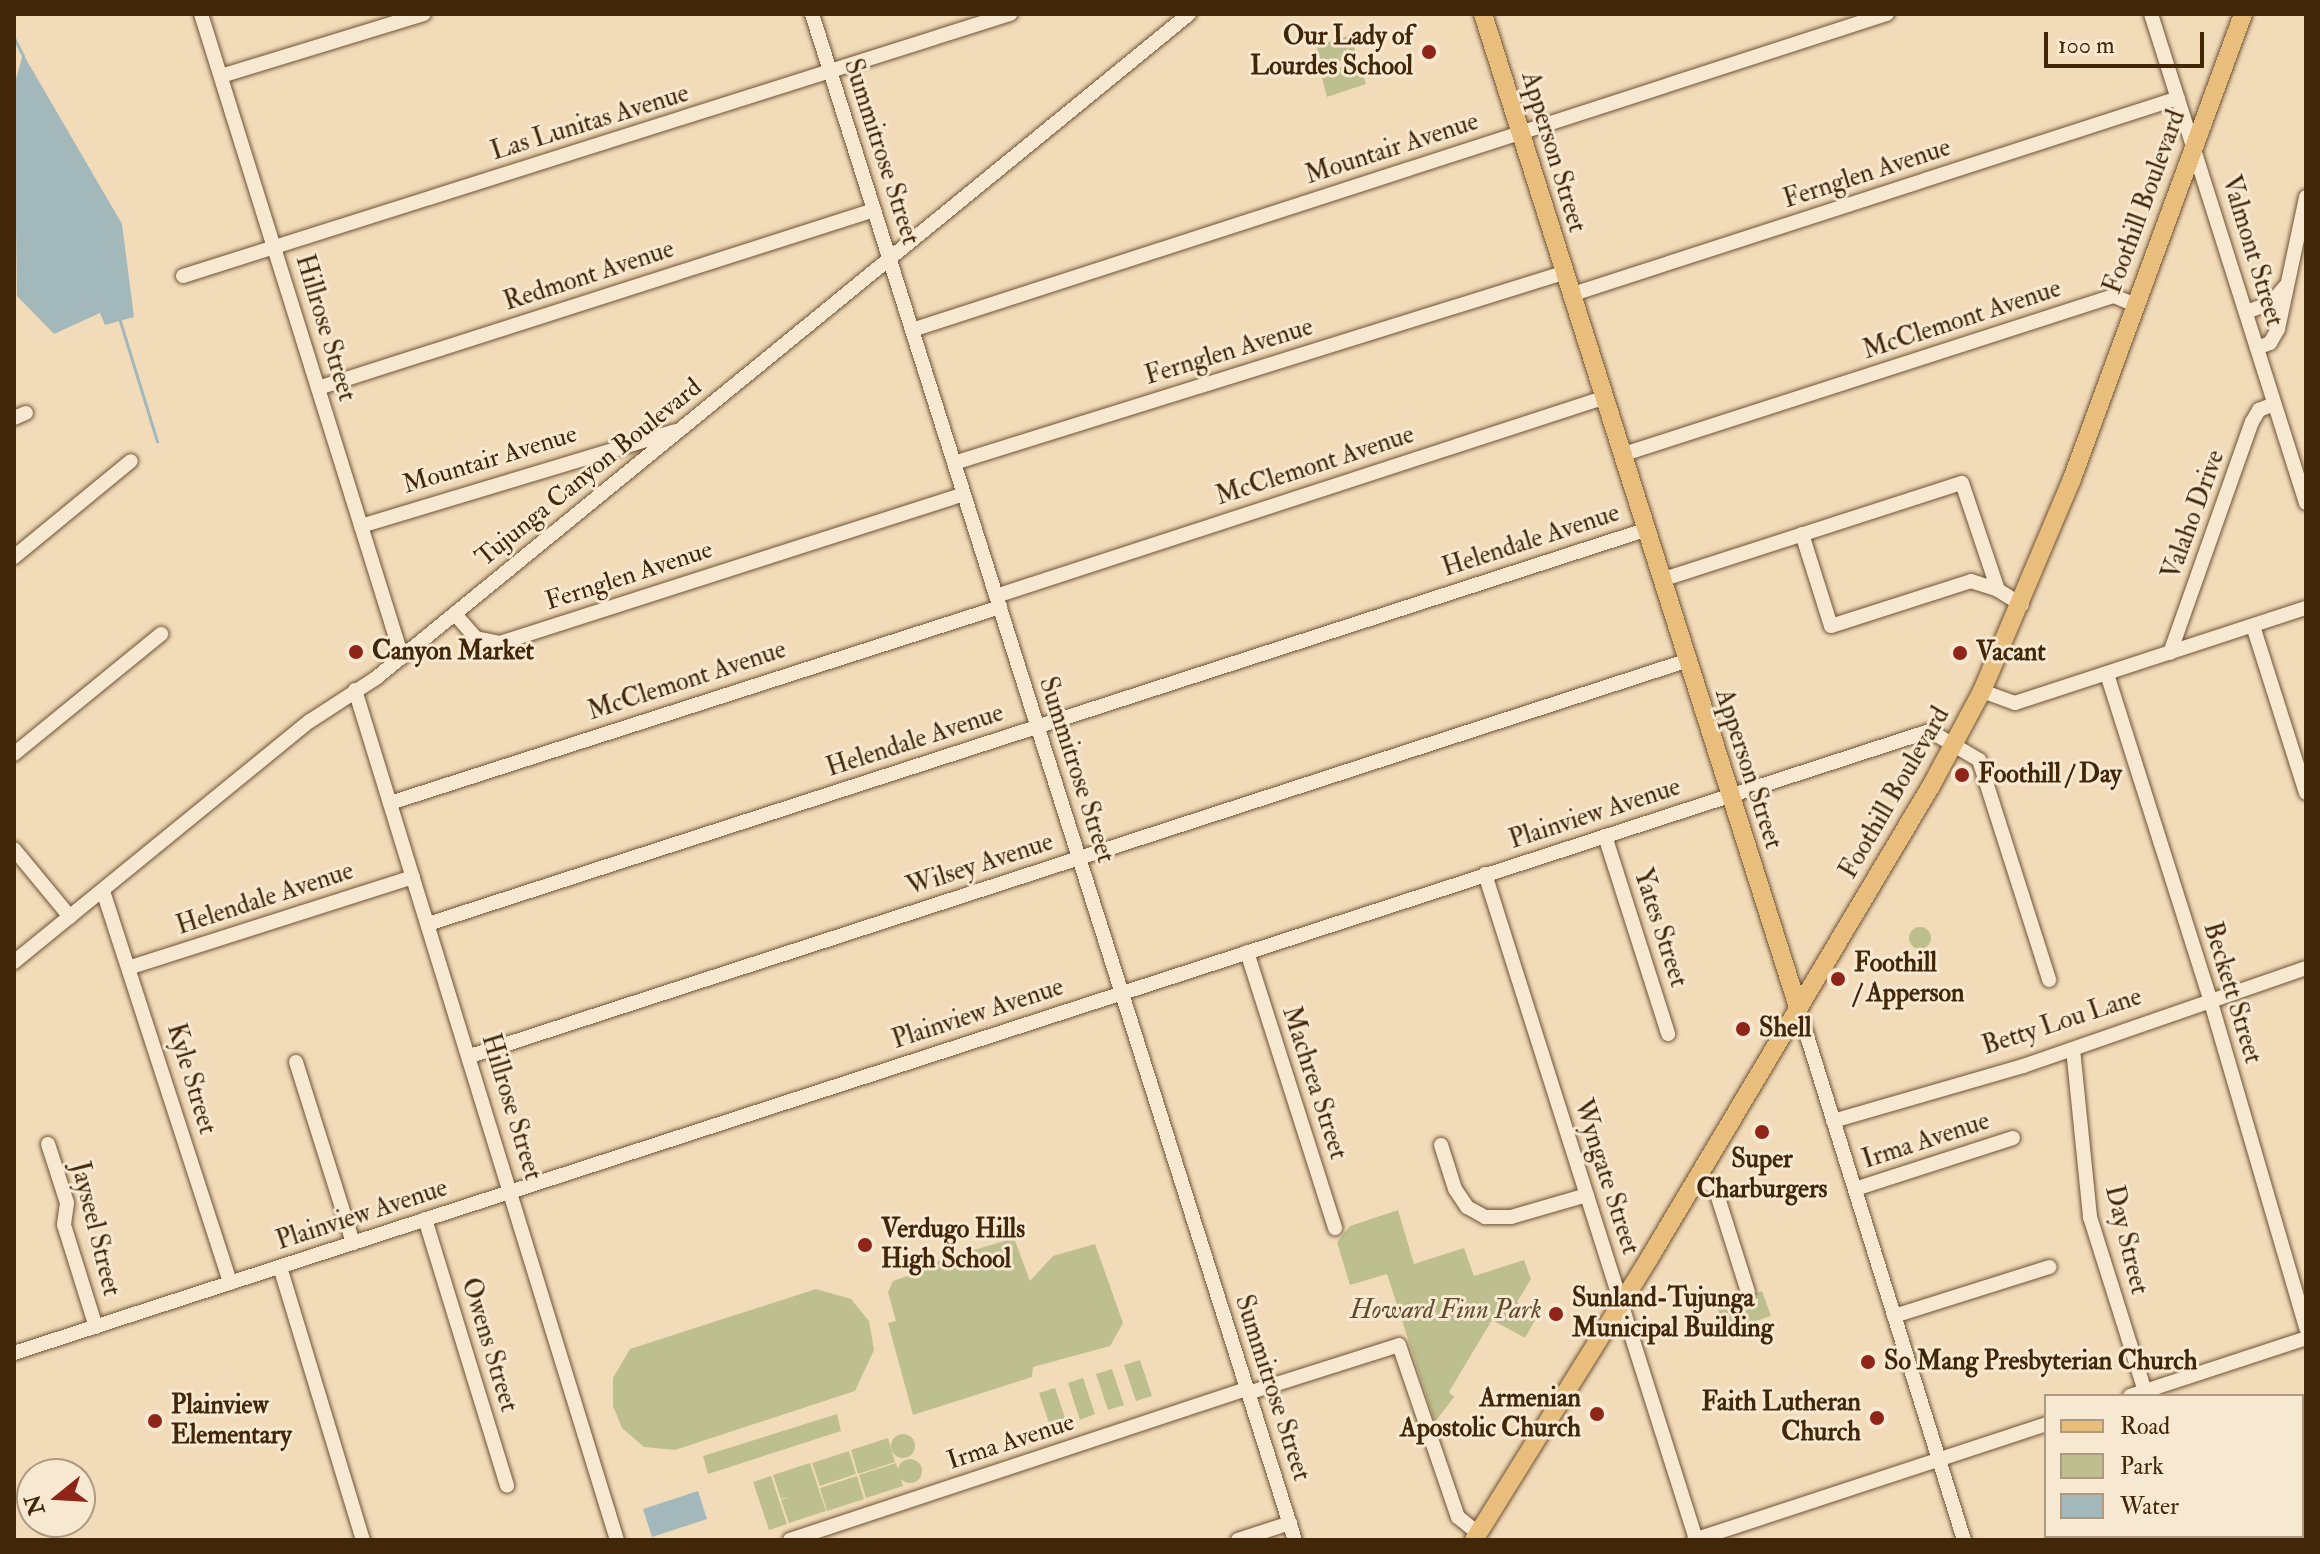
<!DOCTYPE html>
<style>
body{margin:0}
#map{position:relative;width:2320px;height:1554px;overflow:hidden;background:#f2dbb9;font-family:"IM FELL Double Pica",serif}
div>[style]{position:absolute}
.green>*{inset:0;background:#bdc08e}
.round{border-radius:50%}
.water>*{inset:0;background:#a2b8bb}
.stream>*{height:3px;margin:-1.5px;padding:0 1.5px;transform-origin:1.5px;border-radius:1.5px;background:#a2b8bb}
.roads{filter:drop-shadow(0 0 2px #6d5334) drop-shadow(0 0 2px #6d5334)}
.minor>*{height:14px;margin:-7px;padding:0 7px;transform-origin:7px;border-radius:7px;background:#f7e8d2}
.major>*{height:18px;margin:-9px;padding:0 9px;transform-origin:9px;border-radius:9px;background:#e9be7c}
.dots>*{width:22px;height:22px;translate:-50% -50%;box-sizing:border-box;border:4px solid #f7e8d2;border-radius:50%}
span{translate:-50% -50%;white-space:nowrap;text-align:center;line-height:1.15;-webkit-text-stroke:6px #f7e8d2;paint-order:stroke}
.poi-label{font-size:26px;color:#412607;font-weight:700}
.right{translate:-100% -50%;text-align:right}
.left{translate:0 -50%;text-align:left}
.street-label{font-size:26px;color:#412607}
.park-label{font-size:26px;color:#604c29;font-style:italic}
.frame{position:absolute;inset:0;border:16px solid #412607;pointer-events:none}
.legend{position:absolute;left:2044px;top:1394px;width:260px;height:144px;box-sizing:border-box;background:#f7e8d2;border:2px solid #ae9a81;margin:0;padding:10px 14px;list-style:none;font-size:24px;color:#412607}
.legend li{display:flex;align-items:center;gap:16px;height:40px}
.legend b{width:40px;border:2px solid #ae9a81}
.north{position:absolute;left:16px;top:1458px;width:80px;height:80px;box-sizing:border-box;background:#f7e8d2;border:2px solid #ae9a81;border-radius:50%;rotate:252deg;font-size:22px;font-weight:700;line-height:32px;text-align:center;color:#412607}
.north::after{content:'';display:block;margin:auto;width:28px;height:36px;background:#8f2418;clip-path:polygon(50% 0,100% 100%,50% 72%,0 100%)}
.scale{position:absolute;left:2044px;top:32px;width:160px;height:36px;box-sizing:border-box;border:4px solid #412607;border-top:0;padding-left:10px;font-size:24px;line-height:28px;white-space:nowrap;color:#412607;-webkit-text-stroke:6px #f7e8d2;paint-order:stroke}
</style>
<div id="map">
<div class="green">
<i style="clip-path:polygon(1351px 35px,1357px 56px,1323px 67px,1316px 46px)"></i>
<i style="clip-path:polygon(1359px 61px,1366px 84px,1327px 97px,1321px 74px)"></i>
<i class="round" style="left:1909px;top:927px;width:22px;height:22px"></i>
<i style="clip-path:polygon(1398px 1210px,1414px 1264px,1464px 1248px,1474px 1276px,1524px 1260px,1531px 1279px,1517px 1302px,1538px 1315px,1525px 1338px,1492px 1320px,1449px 1392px,1454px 1397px,1435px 1422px,1387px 1274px,1350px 1285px,1337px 1242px,1350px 1226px)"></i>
<i style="clip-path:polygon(1014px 1238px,1030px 1281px,1053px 1256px,1095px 1244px,1123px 1323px,1110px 1346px,1033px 1367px,1032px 1377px,913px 1415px,888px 1323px,896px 1321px,888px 1292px,893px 1281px,922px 1271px,921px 1266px)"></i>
<i style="clip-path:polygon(816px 1289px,851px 1299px,869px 1321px,874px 1350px,855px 1391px,675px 1450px,644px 1447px,622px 1428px,613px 1406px,613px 1378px,630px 1349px)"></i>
<i style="clip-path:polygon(1762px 1291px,1771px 1316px,1724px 1331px,1717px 1306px)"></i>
<i style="clip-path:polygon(1140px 1360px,1152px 1396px,1136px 1401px,1124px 1365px)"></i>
<i style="clip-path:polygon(1112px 1369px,1124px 1405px,1108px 1410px,1096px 1374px)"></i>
<i style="clip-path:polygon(1083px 1378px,1095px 1414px,1080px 1420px,1068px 1383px)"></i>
<i style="clip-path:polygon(1055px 1388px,1067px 1424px,1051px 1429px,1039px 1393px)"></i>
<i style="clip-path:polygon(837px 1414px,841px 1431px,708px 1474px,703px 1456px)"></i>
<i class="round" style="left:891px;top:1434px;width:24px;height:24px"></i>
<i style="clip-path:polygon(888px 1438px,895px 1462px,858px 1474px,851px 1450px)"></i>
<i style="clip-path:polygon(849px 1451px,856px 1474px,820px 1486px,812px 1463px)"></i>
<i class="round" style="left:898px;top:1459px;width:24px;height:24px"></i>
<i style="clip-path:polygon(810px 1463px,826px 1511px,789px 1523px,781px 1500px,792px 1496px,781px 1499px,773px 1475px)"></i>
<i style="clip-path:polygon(896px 1463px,903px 1486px,866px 1498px,859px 1475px)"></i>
<i style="clip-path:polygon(771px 1476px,787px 1524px,769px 1530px,753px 1482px)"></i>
<i style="clip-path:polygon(857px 1476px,864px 1499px,827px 1511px,820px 1488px)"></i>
</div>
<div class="water">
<i style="clip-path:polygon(23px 54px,122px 224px,134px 317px,105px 325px,100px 313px,54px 334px,17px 296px,14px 86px)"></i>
<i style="clip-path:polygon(698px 1491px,707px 1519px,652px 1537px,643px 1509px)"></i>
</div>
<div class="stream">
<i style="left:14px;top:38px;width:20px;rotate:63deg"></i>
<i style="left:120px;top:321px;width:126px;rotate:72.9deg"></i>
</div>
<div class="roads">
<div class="minor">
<i style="left:201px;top:14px;width:674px;rotate:72.64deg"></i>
<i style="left:812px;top:14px;width:1601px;rotate:72.44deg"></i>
<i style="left:2151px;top:14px;width:513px;rotate:72.41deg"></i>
<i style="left:221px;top:76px;width:212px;rotate:-17deg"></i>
<i style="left:183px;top:276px;width:868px;rotate:-17.58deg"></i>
<i style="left:1570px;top:295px;width:639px;rotate:-17.95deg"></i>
<i style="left:2246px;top:312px;width:27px;rotate:-20deg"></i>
<i style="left:2271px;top:303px;width:23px;rotate:-49deg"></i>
<i style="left:912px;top:330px;width:1025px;rotate:-17.96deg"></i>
<i style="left:2257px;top:348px;width:14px;rotate:-21deg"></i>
<i style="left:2270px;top:343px;width:16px;rotate:-60deg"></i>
<i style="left:2278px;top:329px;width:135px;rotate:-78deg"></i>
<i style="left:318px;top:388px;width:584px;rotate:-17.75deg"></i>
<i style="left:14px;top:418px;width:13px;rotate:-23deg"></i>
<i style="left:1621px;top:455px;width:518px;rotate:-17.88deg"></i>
<i style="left:2114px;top:296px;width:23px;rotate:23deg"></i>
<i style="left:954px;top:463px;width:638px;rotate:-17.33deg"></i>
<i style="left:361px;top:526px;width:328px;rotate:-16.8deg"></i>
<i style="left:1802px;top:534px;width:96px;rotate:72.5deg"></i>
<i style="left:1831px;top:626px;width:147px;rotate:-17.8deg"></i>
<i style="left:1971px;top:581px;width:28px;rotate:18deg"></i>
<i style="left:14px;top:557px;width:151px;rotate:-39.4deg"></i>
<i style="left:1661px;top:580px;width:316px;rotate:-17.9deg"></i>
<i style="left:1962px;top:483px;width:113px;rotate:71.4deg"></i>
<i style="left:1998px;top:590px;width:28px;rotate:32deg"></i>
<i style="left:996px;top:596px;width:638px;rotate:-18.07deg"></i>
<i style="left:455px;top:614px;width:32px;rotate:49deg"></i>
<i style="left:476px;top:638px;width:25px;rotate:12deg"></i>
<i style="left:500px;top:643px;width:487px;rotate:-17.8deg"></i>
<i style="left:2253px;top:626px;width:175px;rotate:72.4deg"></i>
<i style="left:2170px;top:653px;width:245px;rotate:-70.5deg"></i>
<i style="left:2252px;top:422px;width:14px;rotate:-60deg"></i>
<i style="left:2259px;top:410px;width:16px;rotate:-22deg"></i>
<i style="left:2107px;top:674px;width:341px;rotate:72.4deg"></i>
<i style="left:2210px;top:999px;width:343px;rotate:73.7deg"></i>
<i style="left:355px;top:690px;width:889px;rotate:72.87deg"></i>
<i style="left:1982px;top:691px;width:35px;rotate:20deg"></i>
<i style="left:2015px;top:703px;width:306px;rotate:-18.1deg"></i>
<i style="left:14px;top:754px;width:190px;rotate:-39.2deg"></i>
<i style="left:390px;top:803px;width:641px;rotate:-17.81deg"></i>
<i style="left:1605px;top:836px;width:208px;rotate:72.3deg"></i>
<i style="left:14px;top:849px;width:88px;rotate:50.5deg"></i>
<i style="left:1485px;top:874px;width:698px;rotate:72.4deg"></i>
<i style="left:103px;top:891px;width:412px;rotate:72deg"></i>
<i style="left:428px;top:924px;width:1279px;rotate:-17.94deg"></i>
<i style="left:1247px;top:952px;width:290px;rotate:72.3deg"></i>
<i style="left:14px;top:962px;width:382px;rotate:-39.2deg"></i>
<i style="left:310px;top:721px;width:79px;rotate:-33.1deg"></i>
<i style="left:376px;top:678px;width:1050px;rotate:-39.24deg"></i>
<i style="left:131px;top:967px;width:296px;rotate:-17.7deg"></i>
<i style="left:1798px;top:1007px;width:558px;rotate:72.7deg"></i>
<i style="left:2073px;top:1049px;width:169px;rotate:84.2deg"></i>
<i style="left:2090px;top:1217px;width:182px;rotate:72.5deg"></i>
<i style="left:470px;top:1056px;width:1279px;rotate:-18deg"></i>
<i style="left:296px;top:1062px;width:190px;rotate:72.5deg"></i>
<i style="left:1833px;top:1121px;width:198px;rotate:-16.1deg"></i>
<i style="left:2023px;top:1066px;width:299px;rotate:-19.1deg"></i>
<i style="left:48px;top:1144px;width:62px;rotate:72.1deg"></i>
<i style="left:67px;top:1203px;width:22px;rotate:98deg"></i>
<i style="left:64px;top:1225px;width:107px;rotate:72.6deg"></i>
<i style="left:1441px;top:1145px;width:46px;rotate:72.3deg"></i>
<i style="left:1455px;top:1189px;width:22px;rotate:56deg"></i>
<i style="left:1467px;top:1207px;width:21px;rotate:29deg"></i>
<i style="left:1485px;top:1217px;width:26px"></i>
<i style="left:1511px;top:1217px;width:79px;rotate:-16.1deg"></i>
<i style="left:1698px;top:1175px;width:21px;rotate:37deg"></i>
<i style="left:1715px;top:1188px;width:109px;rotate:72.4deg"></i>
<i style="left:1855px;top:1189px;width:166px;rotate:-17.9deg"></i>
<i style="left:425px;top:1219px;width:279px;rotate:72.9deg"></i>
<i style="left:280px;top:1267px;width:285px;rotate:73.1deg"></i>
<i style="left:1894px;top:1316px;width:163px;rotate:-17.5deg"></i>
<i style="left:14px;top:1353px;width:2014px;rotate:-17.99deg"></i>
<i style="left:1930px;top:731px;width:57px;rotate:30.6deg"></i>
<i style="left:1979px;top:760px;width:231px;rotate:72.3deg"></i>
<i style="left:1248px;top:1393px;width:158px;rotate:-17.6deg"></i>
<i style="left:1399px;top:1345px;width:182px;rotate:71.1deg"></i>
<i style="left:1458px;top:1517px;width:26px;rotate:39deg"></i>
<i style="left:2130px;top:1396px;width:185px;rotate:-18.2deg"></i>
<i style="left:2302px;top:1477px;width:4px;rotate:-27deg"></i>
<i style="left:790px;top:1540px;width:481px;rotate:-18.3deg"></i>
<i style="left:1238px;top:1540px;width:55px;rotate:-18.1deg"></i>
<i style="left:1694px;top:1540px;width:371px;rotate:-18.2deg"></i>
<i style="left:2113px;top:1540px;width:13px;rotate:-18deg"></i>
</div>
<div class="major">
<i style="left:1483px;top:14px;width:1042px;rotate:72.4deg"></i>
<i style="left:1474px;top:1540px;width:333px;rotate:-58.1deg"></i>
<i style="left:1650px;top:1257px;width:548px;rotate:-59.18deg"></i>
<i style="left:1931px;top:786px;width:108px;rotate:-61.8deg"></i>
<i style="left:1982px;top:691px;width:230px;rotate:-67deg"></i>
<i style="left:2072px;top:479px;width:495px;rotate:-69.8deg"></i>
</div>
</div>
<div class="dots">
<i style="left:1429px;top:52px;background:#8f2418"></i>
<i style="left:356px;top:652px;background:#8f2418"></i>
<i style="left:1960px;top:653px;background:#8f2418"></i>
<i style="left:1962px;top:775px;background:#8f2418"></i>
<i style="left:1838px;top:979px;background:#8f2418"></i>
<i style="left:1743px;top:1029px;background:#8f2418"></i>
<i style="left:1762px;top:1132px;background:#8f2418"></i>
<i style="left:865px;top:1245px;background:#8f2418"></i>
<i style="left:1556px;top:1314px;background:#8f2418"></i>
<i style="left:1868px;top:1362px;background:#8f2418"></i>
<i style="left:1597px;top:1414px;background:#8f2418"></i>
<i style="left:1877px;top:1418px;background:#8f2418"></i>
<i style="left:155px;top:1421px;background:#8f2418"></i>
</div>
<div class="poi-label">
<span class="right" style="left:1413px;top:52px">Our Lady of<br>Lourdes School</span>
<span class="left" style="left:372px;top:652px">Canyon Market</span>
<span class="left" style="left:1976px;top:653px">Vacant</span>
<span class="left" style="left:1978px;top:775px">Foothill / Day</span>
<span class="left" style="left:1854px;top:979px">Foothill<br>/ Apperson</span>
<span class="left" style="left:1759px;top:1029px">Shell</span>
<span style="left:1762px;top:1175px">Super<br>Charburgers</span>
<span class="left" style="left:881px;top:1245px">Verdugo Hills<br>High School</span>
<span class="left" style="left:1572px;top:1314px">Sunland-Tujunga<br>Municipal Building</span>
<span class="left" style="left:1884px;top:1362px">So Mang Presbyterian Church</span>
<span class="right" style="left:1581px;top:1414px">Armenian<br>Apostolic Church</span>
<span class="right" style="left:1861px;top:1418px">Faith Lutheran<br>Church</span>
<span class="left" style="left:171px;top:1421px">Plainview<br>Elementary</span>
</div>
<div class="street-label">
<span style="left:590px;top:123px;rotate:-17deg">Las Lunitas Avenue</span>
<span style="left:1392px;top:149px;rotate:-18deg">Mountair Avenue</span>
<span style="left:881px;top:152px;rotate:72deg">Summitrose Street</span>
<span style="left:1553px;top:152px;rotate:73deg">Apperson Street</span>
<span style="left:1867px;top:174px;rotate:-18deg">Fernglen Avenue</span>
<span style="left:2145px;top:202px;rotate:-70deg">Foothill Boulevard</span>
<span style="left:2252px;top:251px;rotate:73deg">Valmont Street</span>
<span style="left:589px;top:276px;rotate:-18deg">Redmont Avenue</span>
<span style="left:1962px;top:320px;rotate:-18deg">McClemont Avenue</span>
<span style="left:325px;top:328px;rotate:73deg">Hillrose Street</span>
<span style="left:1229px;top:352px;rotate:-17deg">Fernglen Avenue</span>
<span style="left:490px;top:460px;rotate:-17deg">Mountair Avenue</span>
<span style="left:1315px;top:466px;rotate:-18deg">McClemont Avenue</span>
<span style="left:589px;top:473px;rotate:-39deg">Tujunga Canyon Boulevard</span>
<span style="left:2194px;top:515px;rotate:-70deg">Valaho Drive</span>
<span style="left:1531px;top:541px;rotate:-18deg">Helendale Avenue</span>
<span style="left:629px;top:576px;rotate:-18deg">Fernglen Avenue</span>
<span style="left:687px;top:681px;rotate:-18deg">McClemont Avenue</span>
<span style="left:915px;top:741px;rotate:-18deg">Helendale Avenue</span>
<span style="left:1748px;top:769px;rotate:72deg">Apperson Street</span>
<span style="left:1076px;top:770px;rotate:72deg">Summitrose Street</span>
<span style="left:1895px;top:793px;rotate:-60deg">Foothill Boulevard</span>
<span style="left:1595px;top:814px;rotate:-18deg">Plainview Avenue</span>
<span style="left:980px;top:865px;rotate:-18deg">Wilsey Avenue</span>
<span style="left:265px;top:899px;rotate:-18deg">Helendale Avenue</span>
<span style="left:1660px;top:928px;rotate:72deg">Yates Street</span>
<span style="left:2232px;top:993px;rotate:73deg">Beckett Street</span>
<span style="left:978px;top:1014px;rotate:-18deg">Plainview Avenue</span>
<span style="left:2062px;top:1022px;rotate:-18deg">Betty Lou Lane</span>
<span style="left:191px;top:1079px;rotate:73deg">Kyle Street</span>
<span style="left:1314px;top:1083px;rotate:72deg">Machrea Street</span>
<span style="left:511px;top:1107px;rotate:73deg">Hillrose Street</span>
<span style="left:1926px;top:1141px;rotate:-18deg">Irma Avenue</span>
<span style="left:1606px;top:1177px;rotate:72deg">Wyngate Street</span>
<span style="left:362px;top:1215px;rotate:-18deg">Plainview Avenue</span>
<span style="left:95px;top:1229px;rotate:76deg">Jayseel Street</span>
<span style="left:2126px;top:1240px;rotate:76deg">Day Street</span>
<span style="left:489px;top:1345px;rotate:73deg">Owens Street</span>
<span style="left:1272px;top:1388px;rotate:72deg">Summitrose Street</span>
<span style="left:1011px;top:1442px;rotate:-18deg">Irma Avenue</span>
</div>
<div class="park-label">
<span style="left:1446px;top:1311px">Howard Finn Park</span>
</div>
<div class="frame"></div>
<ul class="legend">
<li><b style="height:10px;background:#e9be7c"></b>Road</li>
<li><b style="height:22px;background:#bdc08e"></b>Park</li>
<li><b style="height:22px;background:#a2b8bb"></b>Water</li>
</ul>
<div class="north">N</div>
<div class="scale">100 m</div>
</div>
